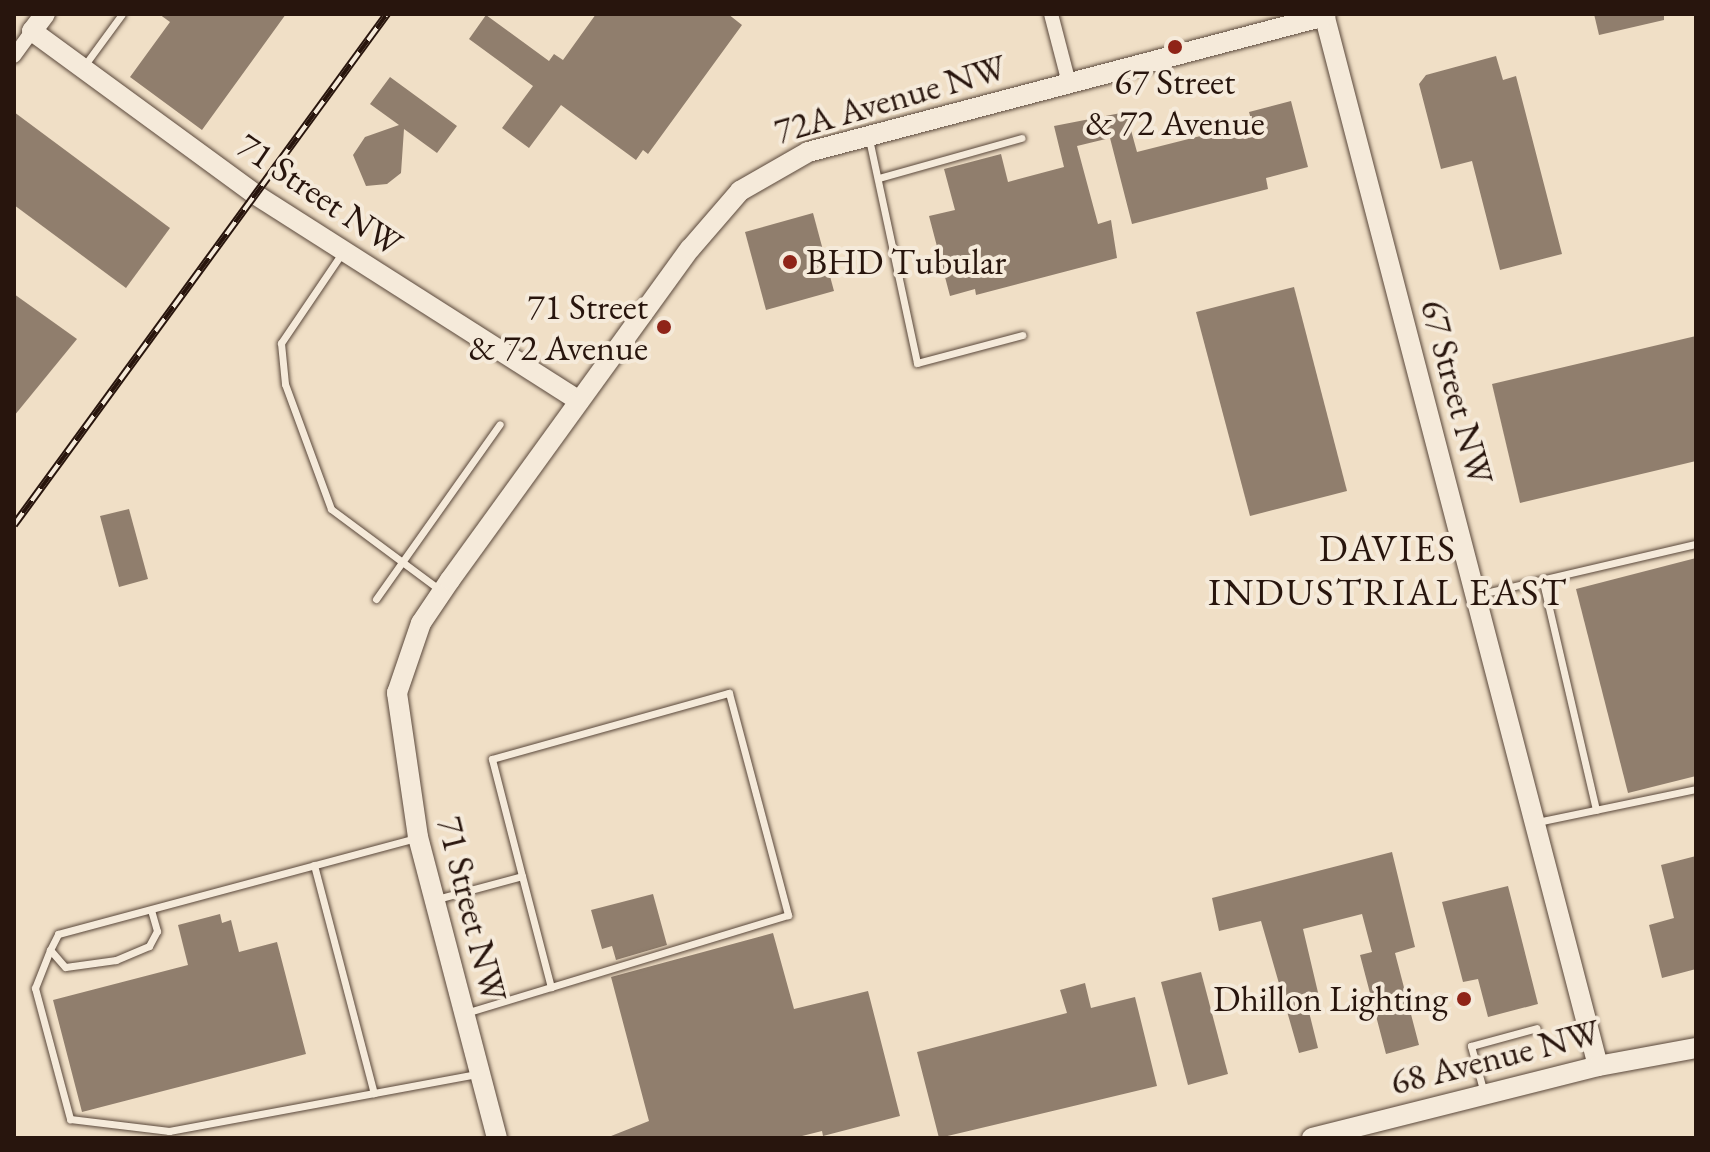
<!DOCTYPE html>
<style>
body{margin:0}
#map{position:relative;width:1710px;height:1152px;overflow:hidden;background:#f0dfc6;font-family:"EB Garamond",serif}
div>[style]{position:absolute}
.building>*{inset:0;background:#907e6d}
.roads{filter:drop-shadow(0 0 2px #5a483b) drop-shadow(0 0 2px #5a483b)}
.lane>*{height:7px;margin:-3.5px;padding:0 3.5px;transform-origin:3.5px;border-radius:3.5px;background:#f5eada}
.street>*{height:14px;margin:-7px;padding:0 7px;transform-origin:7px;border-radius:7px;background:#f5eada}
.secondary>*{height:20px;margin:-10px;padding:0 10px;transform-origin:10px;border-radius:10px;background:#f5eada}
.rail>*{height:8px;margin-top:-4px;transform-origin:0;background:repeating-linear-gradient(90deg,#f5eada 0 15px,#28150d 0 30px);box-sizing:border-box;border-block:2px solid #28150d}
.dots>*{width:22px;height:22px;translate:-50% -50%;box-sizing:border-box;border:4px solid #f5eada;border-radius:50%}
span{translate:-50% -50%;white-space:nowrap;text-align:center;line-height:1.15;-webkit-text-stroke:8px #f5eada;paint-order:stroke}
.poi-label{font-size:36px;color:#28150d}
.left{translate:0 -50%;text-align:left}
.right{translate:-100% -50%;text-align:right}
.street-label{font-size:36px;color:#28150d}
.neighbourhood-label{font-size:38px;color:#28150d;letter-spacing:2px}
.frame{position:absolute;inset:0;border:16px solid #28150d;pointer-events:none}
</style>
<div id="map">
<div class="building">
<i style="clip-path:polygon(159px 14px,286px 14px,202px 130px,130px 77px,170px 22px)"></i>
<i style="clip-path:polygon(596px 14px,728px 14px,742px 25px,648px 154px,643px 150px,636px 160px,561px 105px,529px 148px,502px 128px,533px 86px,469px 39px,486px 15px,549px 61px,554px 54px,563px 60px)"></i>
<i style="clip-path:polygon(1594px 14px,1664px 14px,1664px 20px,1599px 35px)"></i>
<i style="clip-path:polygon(1496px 56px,1503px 80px,1516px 76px,1562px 254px,1500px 270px,1472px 161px,1441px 169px,1419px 84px,1426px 75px)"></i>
<i style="clip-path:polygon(390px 77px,457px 126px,437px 153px,404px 129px,401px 173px,387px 184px,366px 186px,353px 155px,365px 137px,399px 125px,370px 104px)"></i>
<i style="clip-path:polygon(1291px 101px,1308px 167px,1266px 178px,1268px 189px,1132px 224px,1110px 138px,1077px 146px,1098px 224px,1111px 220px,1117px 258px,976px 295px,975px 289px,950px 296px,929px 216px,955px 210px,944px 169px,1001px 154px,1008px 182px,1064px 167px,1054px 126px,1126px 112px,1137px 152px,1252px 123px,1249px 112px)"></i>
<i style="clip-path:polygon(14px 112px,170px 228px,126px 288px,14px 205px)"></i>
<i style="clip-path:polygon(813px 213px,834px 291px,766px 310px,745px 232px)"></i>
<i style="clip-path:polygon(1294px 287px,1347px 491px,1250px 516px,1196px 312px)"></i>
<i style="clip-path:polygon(14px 294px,77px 339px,14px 416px)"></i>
<i style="clip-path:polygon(1696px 336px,1696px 461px,1520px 503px,1492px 384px)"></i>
<i style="clip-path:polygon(129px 509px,148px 579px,119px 587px,100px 516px)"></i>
<i style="clip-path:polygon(1696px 558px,1696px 776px,1628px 793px,1576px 589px)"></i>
<i style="clip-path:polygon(1392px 852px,1415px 947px,1395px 953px,1419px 1045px,1386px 1054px,1360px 955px,1372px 952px,1362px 914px,1303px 929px,1320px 1001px,1307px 1004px,1318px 1048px,1299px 1053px,1261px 921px,1219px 931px,1212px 898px)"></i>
<i style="clip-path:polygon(1696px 856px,1696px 969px,1662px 978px,1649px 925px,1674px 918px,1661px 865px)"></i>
<i style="clip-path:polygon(1508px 886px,1538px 1004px,1488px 1017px,1478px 979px,1463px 982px,1442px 902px)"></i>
<i style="clip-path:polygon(653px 894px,667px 945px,616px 960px,612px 946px,602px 949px,591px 910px)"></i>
<i style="clip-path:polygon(220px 914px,222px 923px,231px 920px,239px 952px,277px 942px,306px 1054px,82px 1112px,53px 1000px,188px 965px,178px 925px)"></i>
<i style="clip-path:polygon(773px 933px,794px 1009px,868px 991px,900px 1116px,823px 1136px,822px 1131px,794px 1138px,606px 1138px,649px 1121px,611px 977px)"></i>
<i style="clip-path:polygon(1201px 972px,1228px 1074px,1188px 1085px,1161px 982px)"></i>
<i style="clip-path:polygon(1085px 983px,1091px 1008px,1135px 997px,1157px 1086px,939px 1138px,917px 1052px,1067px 1013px,1060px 990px)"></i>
</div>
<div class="roads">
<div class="lane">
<i style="left:84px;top:66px;width:64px;rotate:-53.8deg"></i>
<i style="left:869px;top:139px;width:229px;rotate:77.9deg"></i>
<i style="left:917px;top:363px;width:109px;rotate:-14.9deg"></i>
<i style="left:879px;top:178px;width:148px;rotate:-15.7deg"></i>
<i style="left:342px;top:253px;width:109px;rotate:124.1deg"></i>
<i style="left:281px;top:343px;width:41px;rotate:84.4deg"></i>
<i style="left:285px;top:384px;width:133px;rotate:69.8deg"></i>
<i style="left:331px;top:509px;width:136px;rotate:36.6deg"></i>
<i style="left:1543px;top:582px;width:234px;rotate:76.9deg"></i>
<i style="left:1476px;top:595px;width:226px;rotate:-13.1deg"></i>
<i style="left:376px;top:599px;width:214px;rotate:-54.7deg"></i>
<i style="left:1537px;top:822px;width:162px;rotate:-11.7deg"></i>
<i style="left:314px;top:865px;width:236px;rotate:75.3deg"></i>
<i style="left:522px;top:876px;width:115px;rotate:75.4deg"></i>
<i style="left:437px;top:899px;width:88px;rotate:-15.1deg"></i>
<i style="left:522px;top:876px;width:121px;rotate:-104.4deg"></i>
<i style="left:492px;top:759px;width:246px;rotate:-15.6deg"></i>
<i style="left:729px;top:693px;width:230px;rotate:75.1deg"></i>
<i style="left:788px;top:915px;width:334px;rotate:163.1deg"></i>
<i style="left:151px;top:910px;width:22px;rotate:74deg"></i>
<i style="left:157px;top:931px;width:17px;rotate:118deg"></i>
<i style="left:149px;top:946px;width:36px;rotate:157deg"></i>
<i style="left:116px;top:960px;width:51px;rotate:172.2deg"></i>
<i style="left:65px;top:967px;width:23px;rotate:-131deg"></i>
<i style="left:50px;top:950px;width:18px;rotate:-63deg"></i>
<i style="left:58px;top:934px;width:371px;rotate:-15deg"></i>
<i style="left:50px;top:950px;width:41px;rotate:111.5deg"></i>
<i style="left:35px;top:988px;width:136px;rotate:75deg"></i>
<i style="left:70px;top:1119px;width:100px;rotate:6.9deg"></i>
<i style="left:169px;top:1131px;width:313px;rotate:-10.5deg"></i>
<i style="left:1484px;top:1093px;width:49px;rotate:-105.5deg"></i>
<i style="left:1471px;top:1046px;width:68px;rotate:-15.3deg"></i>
</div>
<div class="street">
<i style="left:1051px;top:14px;width:71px;rotate:75.4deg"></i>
<i style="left:14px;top:56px;width:31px;rotate:-54deg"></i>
</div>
<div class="secondary">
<i style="left:45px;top:14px;width:21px;rotate:127deg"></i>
<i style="left:32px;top:31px;width:278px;rotate:36.2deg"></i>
<i style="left:256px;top:195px;width:383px;rotate:32.5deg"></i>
<i style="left:1324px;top:14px;width:1087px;rotate:75.4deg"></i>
<i style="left:497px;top:1138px;width:311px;rotate:-104.7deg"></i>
<i style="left:418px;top:837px;width:146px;rotate:-98.3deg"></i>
<i style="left:397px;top:693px;width:74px;rotate:-71.1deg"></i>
<i style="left:421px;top:623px;width:52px;rotate:-56deg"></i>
<i style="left:450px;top:580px;width:409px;rotate:-54.1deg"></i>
<i style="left:690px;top:249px;width:77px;rotate:-49.2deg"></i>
<i style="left:740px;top:191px;width:78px;rotate:-29.8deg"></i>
<i style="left:808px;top:152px;width:535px;rotate:-14.74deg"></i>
<i style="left:1312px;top:1138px;width:295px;rotate:-14.1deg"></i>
<i style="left:1598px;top:1066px;width:100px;rotate:-10.4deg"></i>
</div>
</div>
<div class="rail">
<i style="left:14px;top:525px;width:633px;rotate:-53.87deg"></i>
</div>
<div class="dots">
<i style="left:1175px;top:47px;background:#8f2418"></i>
<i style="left:790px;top:262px;background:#8f2418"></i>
<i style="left:664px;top:327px;background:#8f2418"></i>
<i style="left:1464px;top:999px;background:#8f2418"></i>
</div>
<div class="poi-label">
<span style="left:1175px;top:102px">67 Street<br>&amp; 72 Avenue</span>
<span class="left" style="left:806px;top:262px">BHD Tubular</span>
<span class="right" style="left:648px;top:327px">71 Street<br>&amp; 72 Avenue</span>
<span class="right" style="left:1448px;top:999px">Dhillon Lighting</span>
</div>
<div class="street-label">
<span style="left:890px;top:99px;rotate:-16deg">72A Avenue NW</span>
<span style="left:320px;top:194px;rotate:34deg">71 Street NW</span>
<span style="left:1457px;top:392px;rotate:75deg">67 Street NW</span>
<span style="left:472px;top:909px;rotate:76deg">71 Street NW</span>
<span style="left:1495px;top:1057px;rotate:-14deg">68 Avenue NW</span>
</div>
<div class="neighbourhood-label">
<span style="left:1388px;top:570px">DAVIES<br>INDUSTRIAL EAST</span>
</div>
<div class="frame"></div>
</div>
